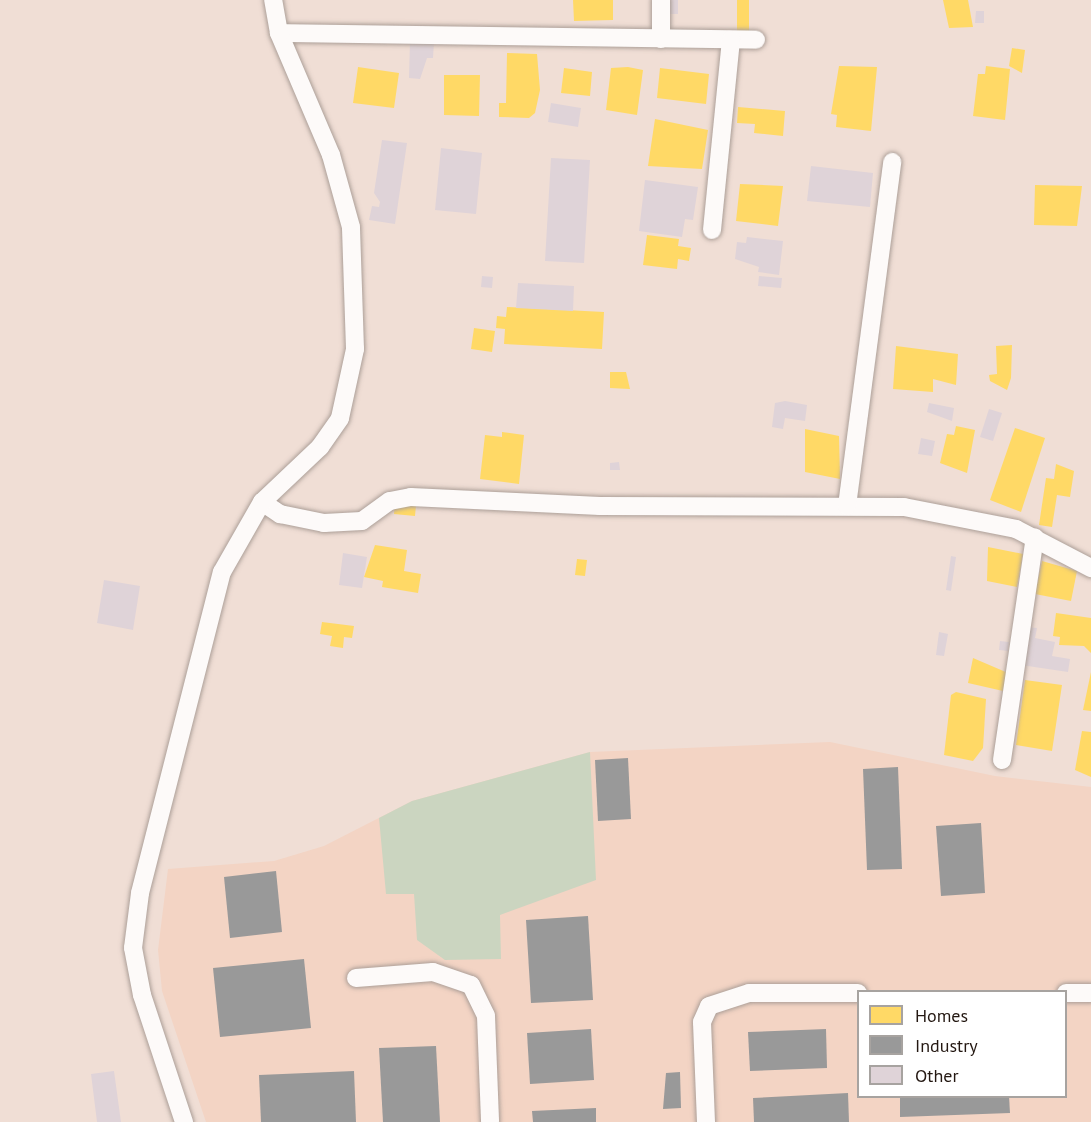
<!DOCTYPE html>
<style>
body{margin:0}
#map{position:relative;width:1091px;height:1122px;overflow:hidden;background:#f0ded5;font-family:"PT Sans",sans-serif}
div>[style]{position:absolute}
.built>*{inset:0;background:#f3d4c4}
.green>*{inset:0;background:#cbd5c0}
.homes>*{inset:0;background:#ffd966}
.industry>*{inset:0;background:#999}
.building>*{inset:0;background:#dfd3d8}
.roads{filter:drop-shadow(0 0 2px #ac9f98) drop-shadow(0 0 2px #ac9f98)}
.street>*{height:18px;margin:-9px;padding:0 9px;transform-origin:9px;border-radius:9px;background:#fdfaf9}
span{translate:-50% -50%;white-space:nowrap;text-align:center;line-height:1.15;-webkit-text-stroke:6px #fff;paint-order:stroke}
.legend{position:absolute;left:857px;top:990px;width:210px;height:108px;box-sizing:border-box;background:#fff;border:2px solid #a7a3a0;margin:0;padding:8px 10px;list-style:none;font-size:18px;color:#241812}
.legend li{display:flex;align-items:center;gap:12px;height:30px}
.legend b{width:30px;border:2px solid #a7a3a0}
</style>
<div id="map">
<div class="built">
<i style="clip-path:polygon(evenodd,830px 742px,995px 776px,1091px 787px,1091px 1122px,206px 1122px,162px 991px,158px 950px,168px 869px,274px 861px,324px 846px,412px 801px,590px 752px,830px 742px,858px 992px,1066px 992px,1066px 1096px,858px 1096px,858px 992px)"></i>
</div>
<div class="green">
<i style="clip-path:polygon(590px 752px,596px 880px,500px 915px,501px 959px,445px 960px,417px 940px,414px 894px,386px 894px,379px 818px,412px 801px)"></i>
</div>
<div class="homes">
<i style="clip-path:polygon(573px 0,613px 0,613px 20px,574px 21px)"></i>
<i style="clip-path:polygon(737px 0,749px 0,749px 34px,737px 33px)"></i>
<i style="clip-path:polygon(943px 0,968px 0,973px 27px,949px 28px)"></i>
<i style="clip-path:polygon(1012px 48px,1025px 50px,1022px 73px,1009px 66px)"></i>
<i style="clip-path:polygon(507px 53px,537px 54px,540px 90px,535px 113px,529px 118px,499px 117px,499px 103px,506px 103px)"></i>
<i style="clip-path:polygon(839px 66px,877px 67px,871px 131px,836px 127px,837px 115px,831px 114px)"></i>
<i style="clip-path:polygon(986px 66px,1010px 69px,1005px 120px,973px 116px,978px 74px,985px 74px)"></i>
<i style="clip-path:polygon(358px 67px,399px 73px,394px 108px,353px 103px)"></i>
<i style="clip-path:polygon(628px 67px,643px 70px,637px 115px,606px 110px,611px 68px)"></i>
<i style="clip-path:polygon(564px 68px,592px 72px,590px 96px,561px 93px)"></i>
<i style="clip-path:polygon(660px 68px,709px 74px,706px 104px,657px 98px)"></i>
<i style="clip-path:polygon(444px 75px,480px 75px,479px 116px,444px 115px)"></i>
<i style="clip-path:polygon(738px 107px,785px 111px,783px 136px,754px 133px,755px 124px,737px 123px)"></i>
<i style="clip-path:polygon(655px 119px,708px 130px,702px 169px,648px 166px)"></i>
<i style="clip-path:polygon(740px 184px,783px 186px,778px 226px,736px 221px)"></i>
<i style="clip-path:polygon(1035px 185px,1082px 186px,1077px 226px,1034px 225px)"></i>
<i style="clip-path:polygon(647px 235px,679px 239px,678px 246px,691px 248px,689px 261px,678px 259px,677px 269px,643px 265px)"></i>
<i style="clip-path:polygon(507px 307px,604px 312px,602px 349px,504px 344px,505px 329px,496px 328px,497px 316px,506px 317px)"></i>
<i style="clip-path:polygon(474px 328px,495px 331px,492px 352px,471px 349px)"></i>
<i style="clip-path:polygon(1012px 345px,1011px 378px,1007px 390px,990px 381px,989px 375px,997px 374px,996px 346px)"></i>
<i style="clip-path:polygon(896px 346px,958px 354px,956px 385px,933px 379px,933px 392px,893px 389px)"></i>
<i style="clip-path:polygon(610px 372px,626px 372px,630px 389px,610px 388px)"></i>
<i style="clip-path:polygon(956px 426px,975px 430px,967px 473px,940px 463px,947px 434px,954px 435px)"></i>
<i style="clip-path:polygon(1015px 428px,1045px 438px,1021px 512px,990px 500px)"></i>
<i style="clip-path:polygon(805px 429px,839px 436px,840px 479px,805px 472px)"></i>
<i style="clip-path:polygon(502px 432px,524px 435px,519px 484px,480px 479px,485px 435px,502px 437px)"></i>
<i style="clip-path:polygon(1056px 464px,1074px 471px,1070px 497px,1057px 495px,1052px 527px,1039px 525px,1046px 478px,1054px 479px)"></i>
<i style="clip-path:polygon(395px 502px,416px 505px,415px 516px,394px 514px)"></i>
<i style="clip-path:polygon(375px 545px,407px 550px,404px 571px,421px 574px,418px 593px,382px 587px,383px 581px,364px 577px)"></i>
<i style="clip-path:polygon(988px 547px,1023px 554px,1017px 587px,987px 581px)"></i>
<i style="clip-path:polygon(577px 559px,587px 560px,585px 576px,575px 575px)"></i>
<i style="clip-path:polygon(1042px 561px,1077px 571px,1071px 601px,1035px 594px)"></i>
<i style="clip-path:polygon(1056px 613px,1091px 618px,1091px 653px,1084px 646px,1059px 645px,1060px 637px,1053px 636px)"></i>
<i style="clip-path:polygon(322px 622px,354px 626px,352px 638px,344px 637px,343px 648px,330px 646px,332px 636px,320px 634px)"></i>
<i style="clip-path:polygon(973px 658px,1008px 673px,1003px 691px,968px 683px)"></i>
<i style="clip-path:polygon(1091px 672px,1091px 711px,1083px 710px)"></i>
<i style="clip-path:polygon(1025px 680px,1062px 685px,1052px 751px,1016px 745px)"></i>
<i style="clip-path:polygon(956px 692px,986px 699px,983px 748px,973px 761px,944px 755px,951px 695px)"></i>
<i style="clip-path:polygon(1082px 731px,1091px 732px,1091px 777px,1075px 770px)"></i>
</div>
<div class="industry">
<i style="clip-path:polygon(628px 758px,631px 819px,598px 821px,595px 760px)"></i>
<i style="clip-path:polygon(898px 767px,902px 869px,867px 870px,863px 769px)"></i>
<i style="clip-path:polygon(981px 823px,985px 893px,941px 896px,936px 826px)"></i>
<i style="clip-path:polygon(276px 871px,282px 932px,230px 938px,224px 877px)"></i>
<i style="clip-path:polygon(588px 916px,593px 1000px,531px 1003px,526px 920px)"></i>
<i style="clip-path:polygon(304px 959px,311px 1028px,220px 1037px,213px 968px)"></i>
<i style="clip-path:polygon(591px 1029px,594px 1080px,530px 1084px,527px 1033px)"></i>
<i style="clip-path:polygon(826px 1029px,827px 1068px,750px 1071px,748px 1032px)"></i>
<i style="clip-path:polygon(436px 1046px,440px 1122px,383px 1122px,379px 1048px)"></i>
<i style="clip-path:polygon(354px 1071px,356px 1122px,261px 1122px,259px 1075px)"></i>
<i style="clip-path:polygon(680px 1072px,681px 1108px,663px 1109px,666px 1073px)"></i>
<i style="clip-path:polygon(848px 1093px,849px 1122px,754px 1122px,753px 1098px)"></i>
<i style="clip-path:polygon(900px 1096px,1009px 1096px,1010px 1113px,900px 1117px)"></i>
<i style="clip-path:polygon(596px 1108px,596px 1122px,533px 1122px,532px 1111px)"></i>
</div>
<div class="building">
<i style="clip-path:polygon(667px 0,678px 0,678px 14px,667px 14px)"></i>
<i style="clip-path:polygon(976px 11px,984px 11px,984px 23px,975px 23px)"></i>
<i style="clip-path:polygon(410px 41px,434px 41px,433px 58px,427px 58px,420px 79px,409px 78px)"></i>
<i style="clip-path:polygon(551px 103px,581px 108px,578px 127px,548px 122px)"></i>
<i style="clip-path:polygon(382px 140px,407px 143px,395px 224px,369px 220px,372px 206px,379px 207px,380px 202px,374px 193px)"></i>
<i style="clip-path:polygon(441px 148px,482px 153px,476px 214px,435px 210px)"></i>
<i style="clip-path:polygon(551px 158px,590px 160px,584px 263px,545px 261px)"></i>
<i style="clip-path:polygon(811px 166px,873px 173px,870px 207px,807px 201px)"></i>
<i style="clip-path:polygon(645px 180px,698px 187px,693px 220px,685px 219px,682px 237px,639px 231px)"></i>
<i style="clip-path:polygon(747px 237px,783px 241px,779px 275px,758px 272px,759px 267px,735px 259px,737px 242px,746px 243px)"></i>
<i style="clip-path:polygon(482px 276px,493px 277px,492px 288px,481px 287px)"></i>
<i style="clip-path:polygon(759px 276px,782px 278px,781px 288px,758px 286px)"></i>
<i style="clip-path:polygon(518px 283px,574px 286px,573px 311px,516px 308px)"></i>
<i style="clip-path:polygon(785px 401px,807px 405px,805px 421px,785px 418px,783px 429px,772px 427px,775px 403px)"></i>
<i style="clip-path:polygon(929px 403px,954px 408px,952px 421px,927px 412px)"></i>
<i style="clip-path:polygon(989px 409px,1002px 413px,993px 441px,980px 437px)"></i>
<i style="clip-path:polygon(921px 438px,935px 441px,932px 456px,918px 454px)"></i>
<i style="clip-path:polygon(619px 462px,620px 470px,610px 470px,610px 463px)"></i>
<i style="clip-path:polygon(343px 553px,367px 557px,362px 588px,339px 585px)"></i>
<i style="clip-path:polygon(951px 556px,956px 557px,951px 591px,946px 590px)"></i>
<i style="clip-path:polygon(104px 580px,140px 586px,133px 630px,97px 623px)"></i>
<i style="clip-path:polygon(1027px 627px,1037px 628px,1035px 638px,1055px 642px,1052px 656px,1070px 659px,1068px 672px,1021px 665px)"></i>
<i style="clip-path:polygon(939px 632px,948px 634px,944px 656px,936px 655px)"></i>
<i style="clip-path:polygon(1000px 641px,1009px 642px,1008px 651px,999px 650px)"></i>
<i style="clip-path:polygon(114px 1071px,121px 1122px,97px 1122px,91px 1074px)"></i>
</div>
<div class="roads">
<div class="street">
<i style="left:279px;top:33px;width:477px;rotate:0.8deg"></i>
<i style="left:661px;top:39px;width:39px;rotate:-90deg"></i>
<i style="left:712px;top:230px;width:191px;rotate:-84.3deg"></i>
<i style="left:262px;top:502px;width:22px;rotate:34deg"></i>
<i style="left:280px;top:514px;width:45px;rotate:11.6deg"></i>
<i style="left:324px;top:523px;width:38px;rotate:-3deg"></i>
<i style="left:362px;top:521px;width:34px;rotate:-36deg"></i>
<i style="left:390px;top:501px;width:21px;rotate:-11deg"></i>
<i style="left:411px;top:497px;width:189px;rotate:2.7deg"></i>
<i style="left:600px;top:506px;width:304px;rotate:0.2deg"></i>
<i style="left:904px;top:507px;width:114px;rotate:11.1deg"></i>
<i style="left:1016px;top:529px;width:85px;rotate:27.5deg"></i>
<i style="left:847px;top:506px;width:347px;rotate:-82.5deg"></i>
<i style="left:1002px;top:760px;width:225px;rotate:-81.6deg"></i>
<i style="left:356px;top:978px;width:77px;rotate:-4.5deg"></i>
<i style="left:433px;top:972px;width:40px;rotate:18.9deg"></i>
<i style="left:471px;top:985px;width:34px;rotate:64deg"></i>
<i style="left:486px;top:1016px;width:106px;rotate:87.8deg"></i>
<i style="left:1066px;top:993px;width:25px"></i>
<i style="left:184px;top:1122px;width:134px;rotate:-108.3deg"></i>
<i style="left:142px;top:995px;width:48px;rotate:-100.8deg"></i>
<i style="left:133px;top:948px;width:55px;rotate:-82.7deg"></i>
<i style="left:140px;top:893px;width:331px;rotate:-75.7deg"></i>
<i style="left:222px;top:572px;width:81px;rotate:-60.3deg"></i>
<i style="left:262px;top:502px;width:80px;rotate:-43.5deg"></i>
<i style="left:320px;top:447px;width:35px;rotate:-55deg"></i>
<i style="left:340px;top:418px;width:71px;rotate:-77.7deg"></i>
<i style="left:355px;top:349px;width:122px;rotate:-91.9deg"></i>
<i style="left:351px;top:227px;width:75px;rotate:-105.5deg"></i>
<i style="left:331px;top:155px;width:133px;rotate:-113.1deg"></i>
<i style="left:279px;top:33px;width:34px;rotate:-100deg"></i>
<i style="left:706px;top:1122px;width:100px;rotate:-92.3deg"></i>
<i style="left:702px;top:1022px;width:17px;rotate:-66deg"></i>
<i style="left:709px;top:1006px;width:42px;rotate:-18deg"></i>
<i style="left:749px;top:993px;width:109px"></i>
</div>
</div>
<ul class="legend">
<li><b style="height:16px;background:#ffd966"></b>Homes</li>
<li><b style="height:16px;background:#999"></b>Industry</li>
<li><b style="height:16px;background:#dfd3d8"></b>Other</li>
</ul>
</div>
